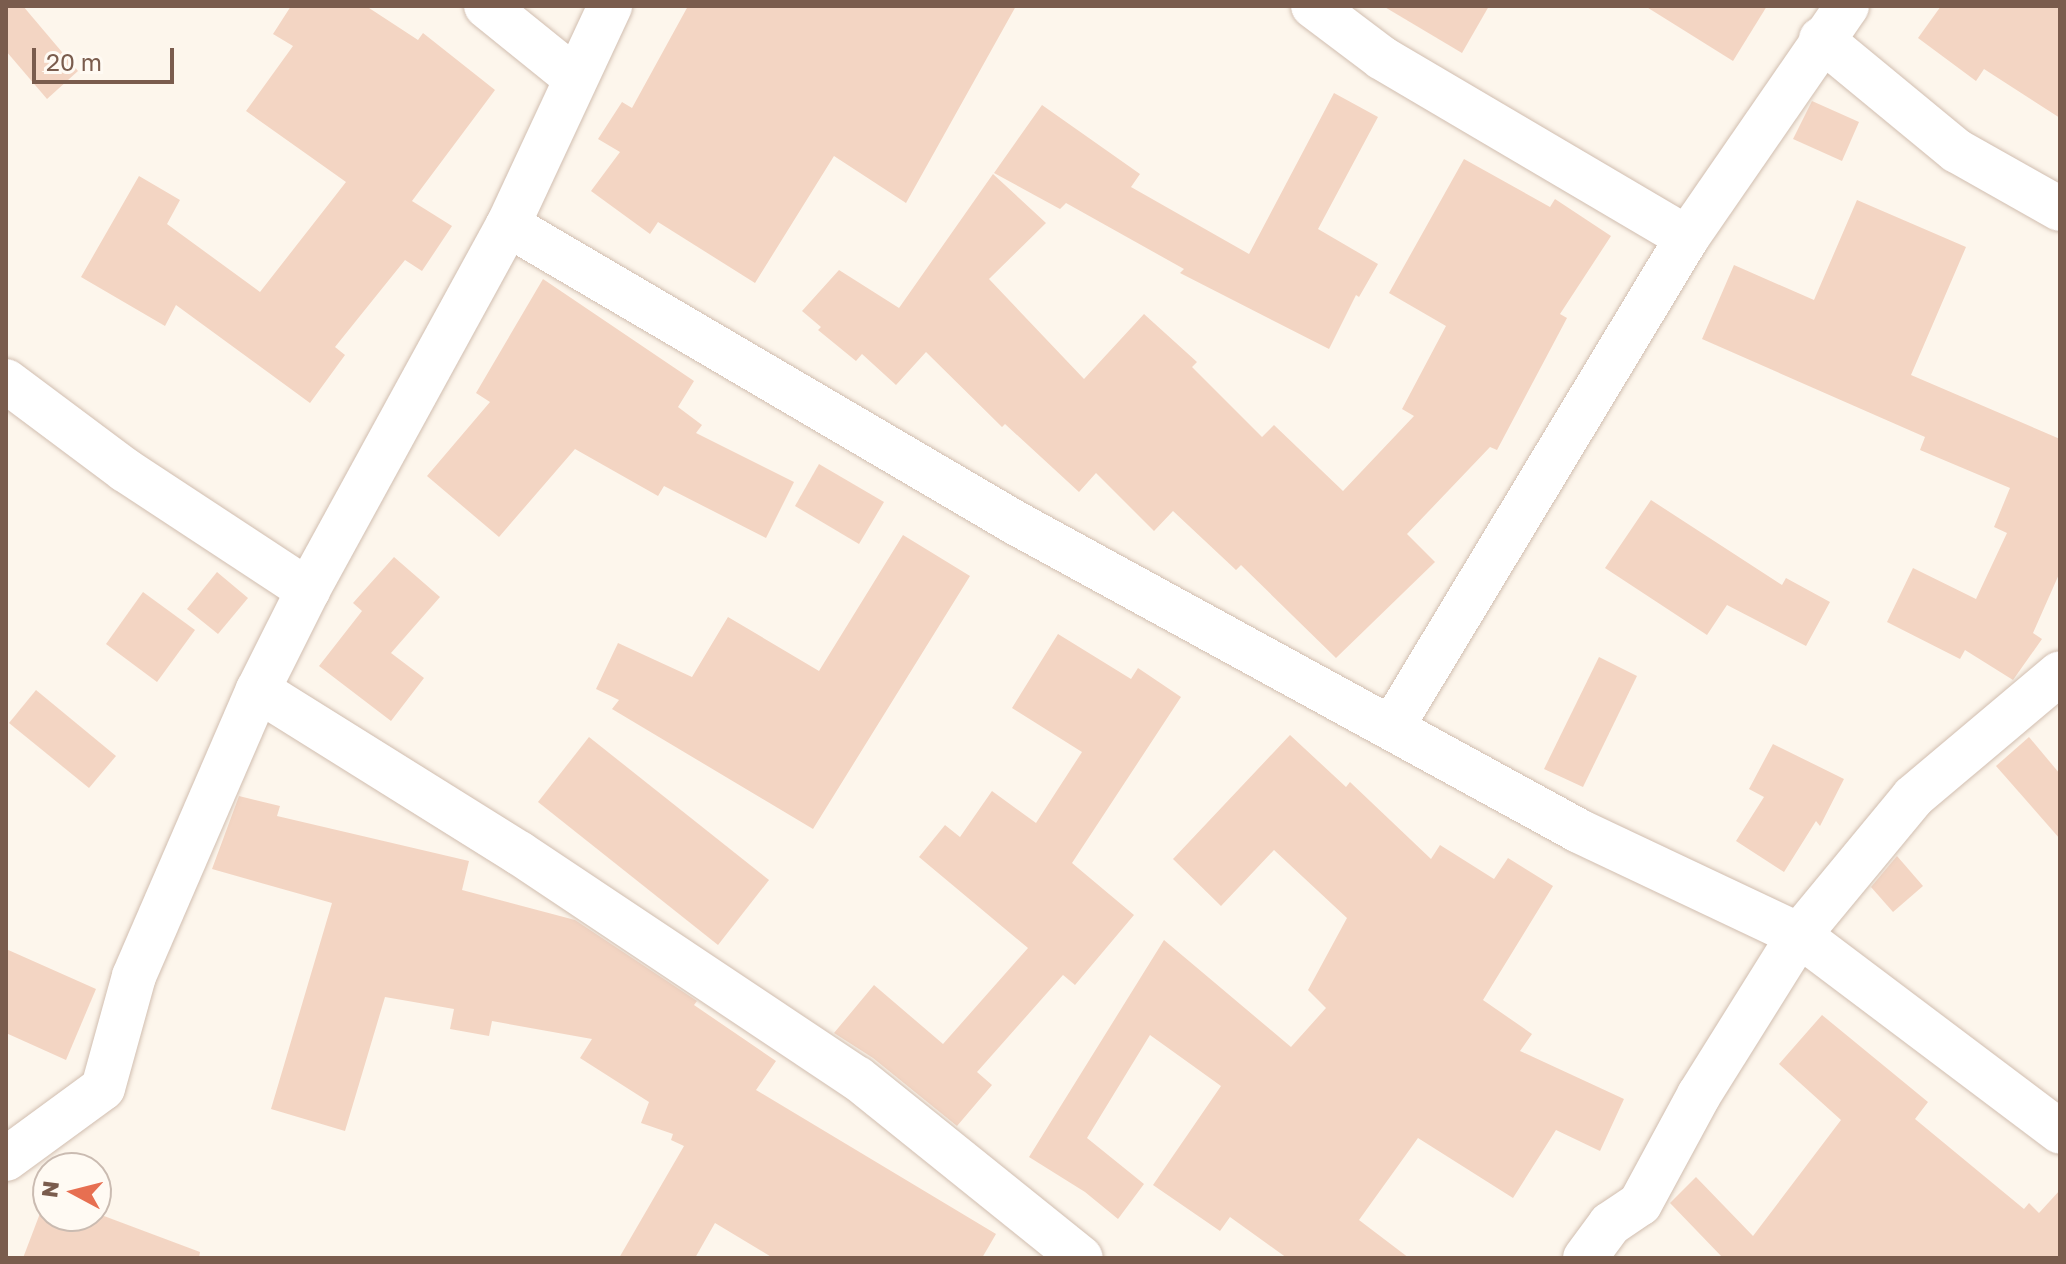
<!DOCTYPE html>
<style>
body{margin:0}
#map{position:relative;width:2066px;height:1264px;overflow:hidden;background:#fdf6ec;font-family:"Golos Text",sans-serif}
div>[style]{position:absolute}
.building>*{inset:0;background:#f3d5c3}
.roads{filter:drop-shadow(0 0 2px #d1beb0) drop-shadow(0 0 2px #d1beb0)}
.street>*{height:44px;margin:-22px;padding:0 22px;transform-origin:22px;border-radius:22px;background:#fff}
span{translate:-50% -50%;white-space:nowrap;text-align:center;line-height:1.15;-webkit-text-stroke:7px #fffaf3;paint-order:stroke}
.frame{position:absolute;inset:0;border:8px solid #7a5c4d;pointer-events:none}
.north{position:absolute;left:32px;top:1152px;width:80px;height:80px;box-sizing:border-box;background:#fffaf3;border:2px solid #cabbb1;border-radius:50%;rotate:277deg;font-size:22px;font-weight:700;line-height:32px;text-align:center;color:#7a5c4d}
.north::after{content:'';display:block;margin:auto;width:28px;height:36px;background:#e76f51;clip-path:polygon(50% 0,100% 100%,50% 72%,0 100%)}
.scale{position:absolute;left:32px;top:48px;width:142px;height:36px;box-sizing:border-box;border:4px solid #7a5c4d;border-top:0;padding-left:10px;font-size:24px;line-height:28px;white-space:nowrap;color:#7a5c4d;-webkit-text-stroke:6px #fffaf3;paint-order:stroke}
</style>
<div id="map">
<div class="building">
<i style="clip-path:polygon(6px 6px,23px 6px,78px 71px,47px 99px,6px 51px)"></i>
<i style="clip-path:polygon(291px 6px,366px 6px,418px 40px,423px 33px,495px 90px,412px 201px,452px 226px,422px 271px,405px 260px,335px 347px,345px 355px,310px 403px,176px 305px,165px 326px,81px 277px,139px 176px,180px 200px,167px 224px,260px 292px,346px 182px,246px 111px,293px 46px,273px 34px)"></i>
<i style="clip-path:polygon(688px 6px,1016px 6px,906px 203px,834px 156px,755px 283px,658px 222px,650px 234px,591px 191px,620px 152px,598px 139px,622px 102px,632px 108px)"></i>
<i style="clip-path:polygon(1383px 6px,1489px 6px,1462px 53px)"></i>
<i style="clip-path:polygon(1645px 6px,1767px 6px,1733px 61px)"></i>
<i style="clip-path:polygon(1941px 6px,2060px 6px,2060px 118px,1984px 69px,1976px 81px,1918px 38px)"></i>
<i style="clip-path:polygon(1334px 93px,1378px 117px,1318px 229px,1378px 264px,1359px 297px,1356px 295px,1329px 349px,1180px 273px,1184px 269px,1066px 203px,1060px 209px,994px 173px,1042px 105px,1140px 174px,1131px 187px,1249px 254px)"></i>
<i style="clip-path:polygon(1812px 101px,1859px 122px,1842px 161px,1793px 139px)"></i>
<i style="clip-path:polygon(1464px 159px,1550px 207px,1555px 199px,1611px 236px,1560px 314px,1567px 318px,1497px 450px,1490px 447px,1407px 534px,1435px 562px,1336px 658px,1241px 565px,1236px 570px,1173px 511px,1154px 531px,1096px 473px,1079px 492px,1005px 424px,1002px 427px,926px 352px,896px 385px,862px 354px,856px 361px,818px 330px,821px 327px,802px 311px,839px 270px,899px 308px,993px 174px,1046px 223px,989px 279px,1084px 379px,1144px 314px,1197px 362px,1192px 367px,1262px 437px,1274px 425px,1343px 491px,1414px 416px,1402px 409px,1446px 326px,1389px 293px)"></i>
<i style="clip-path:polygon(1857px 200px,1966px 247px,1911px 375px,2060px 439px,2060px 572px,2033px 633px,2042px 639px,2013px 680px,1965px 650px,1960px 659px,1887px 622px,1913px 568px,1976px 599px,2007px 533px,1994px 527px,2010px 488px,1920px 450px,1925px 437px,1702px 339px,1734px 265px,1814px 300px)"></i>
<i style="clip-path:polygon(543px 279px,694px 381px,678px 407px,702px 425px,696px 433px,794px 482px,766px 538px,664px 486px,658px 496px,575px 449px,499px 537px,427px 476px,490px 402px,476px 393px)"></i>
<i style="clip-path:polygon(819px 464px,884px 502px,859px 544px,795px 506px)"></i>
<i style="clip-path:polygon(1651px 500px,1782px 585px,1786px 578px,1830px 602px,1806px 646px,1727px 605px,1707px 635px,1605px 568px)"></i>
<i style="clip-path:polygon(903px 535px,970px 576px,813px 829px,612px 709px,619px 700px,596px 689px,618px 643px,692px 677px,728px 617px,819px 671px)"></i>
<i style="clip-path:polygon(394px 557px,440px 597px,391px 653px,424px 678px,391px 721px,319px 666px,362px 611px,353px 603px)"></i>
<i style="clip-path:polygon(217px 572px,248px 598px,218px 634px,187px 609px)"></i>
<i style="clip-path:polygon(143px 592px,195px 630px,157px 682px,106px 644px)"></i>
<i style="clip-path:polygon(1058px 634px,1131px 679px,1138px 668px,1181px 697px,1072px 863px,1134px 915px,1075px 985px,1063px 975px,977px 1072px,992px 1085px,957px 1126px,873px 1058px,834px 1033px,874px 985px,943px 1044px,1028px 948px,919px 857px,945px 825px,960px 837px,992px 791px,1036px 823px,1082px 752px,1012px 708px)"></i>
<i style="clip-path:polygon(1599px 657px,1637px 676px,1583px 787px,1544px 769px)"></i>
<i style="clip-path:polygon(36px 690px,116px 756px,89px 788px,9px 723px)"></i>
<i style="clip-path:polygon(1290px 735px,1346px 787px,1350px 782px,1431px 859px,1440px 845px,1494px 879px,1508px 858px,1553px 886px,1483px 1000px,1532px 1034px,1520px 1051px,1624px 1099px,1600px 1151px,1556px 1130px,1513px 1198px,1418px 1138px,1359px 1220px,1409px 1258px,1287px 1258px,1230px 1217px,1220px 1231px,1153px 1185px,1221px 1086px,1150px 1035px,1087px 1138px,1144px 1184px,1118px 1219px,1085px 1192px,1029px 1157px,1164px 940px,1291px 1047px,1326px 1008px,1308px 990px,1347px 918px,1274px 850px,1221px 906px,1173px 859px)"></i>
<i style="clip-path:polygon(589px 737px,769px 880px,718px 945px,538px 802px)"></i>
<i style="clip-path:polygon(2029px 737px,2060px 774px,2060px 839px,1996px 766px)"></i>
<i style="clip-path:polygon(1773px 744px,1844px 779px,1820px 826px,1816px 821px,1784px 872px,1736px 841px,1764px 797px,1749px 789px)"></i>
<i style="clip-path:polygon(239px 796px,280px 806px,277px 816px,469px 861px,462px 890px,575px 920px,697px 1001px,694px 1005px,776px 1061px,756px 1090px,996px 1234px,982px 1258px,773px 1258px,715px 1223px,695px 1258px,619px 1258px,684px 1146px,671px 1140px,673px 1134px,641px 1123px,649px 1102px,580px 1058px,592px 1039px,492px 1021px,489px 1036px,450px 1029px,454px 1009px,385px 997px,345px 1131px,271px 1109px,332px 903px,212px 869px)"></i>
<i style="clip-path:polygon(1897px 856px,1923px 886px,1893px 912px,1871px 887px)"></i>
<i style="clip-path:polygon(6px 949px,96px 989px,66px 1060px,6px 1033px)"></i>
<i style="clip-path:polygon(1822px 1015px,1928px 1102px,1915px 1119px,2024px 1209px,2029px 1203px,2039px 1213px,2060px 1190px,2060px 1258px,1723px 1258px,1670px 1203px,1696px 1177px,1753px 1236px,1841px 1120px,1779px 1064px)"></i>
<i style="clip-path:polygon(47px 1195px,48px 1216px,96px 1213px,200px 1252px,199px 1258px,23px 1258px)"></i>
</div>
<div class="roads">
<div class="street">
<i style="left:486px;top:6px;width:113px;rotate:38.9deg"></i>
<i style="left:1313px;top:6px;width:86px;rotate:37deg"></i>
<i style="left:1382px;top:58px;width:354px;rotate:30.5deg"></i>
<i style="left:1821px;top:39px;width:176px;rotate:39.5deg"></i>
<i style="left:1957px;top:151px;width:118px;rotate:29.4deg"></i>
<i style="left:508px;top:225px;width:587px;rotate:30.41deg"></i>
<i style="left:1014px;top:522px;width:644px;rotate:28.67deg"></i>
<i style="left:1579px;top:831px;width:243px;rotate:25.3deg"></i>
<i style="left:1799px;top:935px;width:327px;rotate:37deg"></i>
<i style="left:6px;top:381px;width:149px;rotate:36.8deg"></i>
<i style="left:125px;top:470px;width:219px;rotate:33.3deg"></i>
<i style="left:258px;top:690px;width:308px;rotate:32deg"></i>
<i style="left:519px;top:853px;width:406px;rotate:33.7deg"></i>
<i style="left:857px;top:1078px;width:287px;rotate:38.8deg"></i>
<i style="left:1392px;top:727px;width:571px;rotate:-58.9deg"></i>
<i style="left:1687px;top:238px;width:282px;rotate:-55.4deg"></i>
<i style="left:6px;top:1159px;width:120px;rotate:-36.2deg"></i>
<i style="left:103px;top:1088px;width:116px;rotate:-74.5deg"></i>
<i style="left:134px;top:976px;width:312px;rotate:-66.6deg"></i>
<i style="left:258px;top:690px;width:112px;rotate:-63.4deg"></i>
<i style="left:308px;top:590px;width:416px;rotate:-61.3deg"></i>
<i style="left:508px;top:225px;width:242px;rotate:-65deg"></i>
<i style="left:1585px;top:1258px;width:42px;rotate:-53.7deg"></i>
<i style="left:1610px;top:1224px;width:36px;rotate:-34deg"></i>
<i style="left:1640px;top:1204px;width:124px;rotate:-61.6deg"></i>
<i style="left:1699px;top:1095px;width:189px;rotate:-58deg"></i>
<i style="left:1799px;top:935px;width:179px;rotate:-50.4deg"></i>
<i style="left:1913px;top:797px;width:192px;rotate:-40.1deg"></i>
</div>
</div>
<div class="frame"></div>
<div class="north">N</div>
<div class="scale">20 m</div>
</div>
